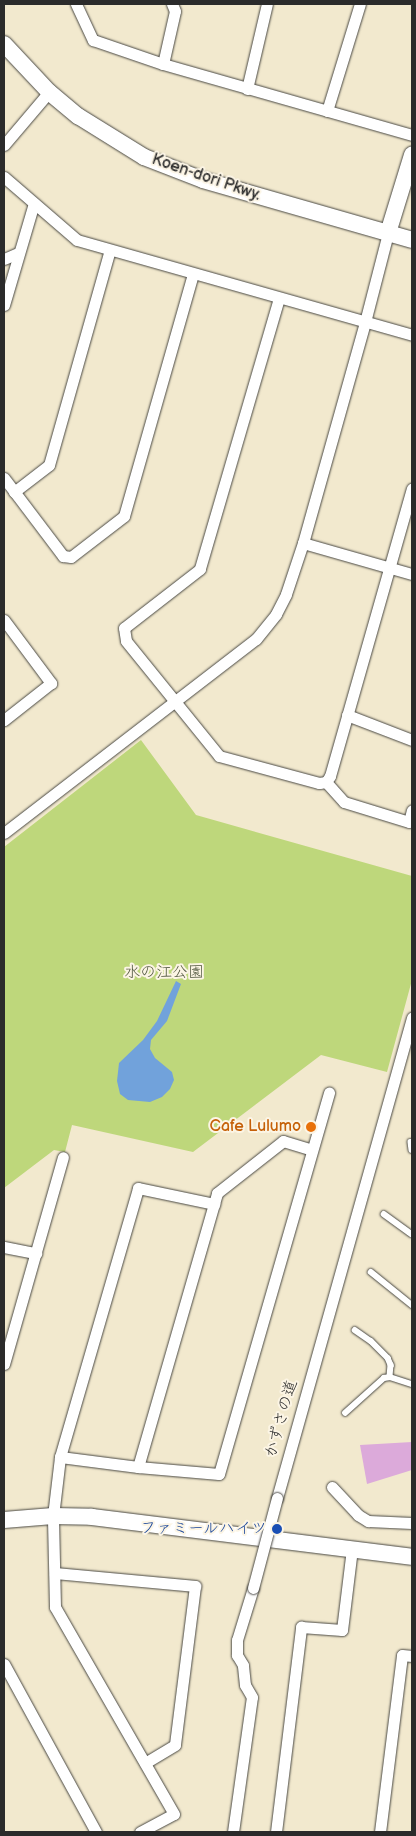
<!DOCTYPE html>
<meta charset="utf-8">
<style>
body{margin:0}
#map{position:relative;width:416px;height:1836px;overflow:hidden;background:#f2e9ce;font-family:"Balsamiq Sans","Klee One",sans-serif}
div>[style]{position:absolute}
.green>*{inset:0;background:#bed77b}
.water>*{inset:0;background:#71a2db}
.building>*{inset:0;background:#dcaada}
.roads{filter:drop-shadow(0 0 1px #494843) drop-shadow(0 0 1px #494843)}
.lane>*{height:5.5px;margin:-2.75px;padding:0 2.75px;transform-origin:2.75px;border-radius:2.75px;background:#fff}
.street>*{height:11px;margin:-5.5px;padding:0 5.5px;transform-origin:5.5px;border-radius:5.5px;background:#fff}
.secondary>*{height:16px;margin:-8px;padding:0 8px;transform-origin:8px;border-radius:8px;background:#fff}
.bridges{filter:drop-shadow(0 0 1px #494843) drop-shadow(0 0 1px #494843)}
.street-bridge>*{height:11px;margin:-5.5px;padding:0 5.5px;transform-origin:5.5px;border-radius:5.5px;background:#fff}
.dots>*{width:14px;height:14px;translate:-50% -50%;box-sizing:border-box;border:2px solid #fcf5e5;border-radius:50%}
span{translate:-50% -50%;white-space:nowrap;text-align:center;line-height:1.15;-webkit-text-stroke:4px #fcf5e5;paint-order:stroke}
.street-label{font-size:16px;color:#2b2b2b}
.park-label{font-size:16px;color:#50563f}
.food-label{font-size:16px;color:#c56008}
.right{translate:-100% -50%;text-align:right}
.transit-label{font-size:16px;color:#164399}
.frame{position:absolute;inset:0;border:5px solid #2b2b2b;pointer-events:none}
</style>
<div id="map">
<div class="green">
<i style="clip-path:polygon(141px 740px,196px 815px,412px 876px,412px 980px,387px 1072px,321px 1055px,193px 1152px,72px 1125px,65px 1152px,54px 1150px,4px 1188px,4px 847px)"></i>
</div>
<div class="water">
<i style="clip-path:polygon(176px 981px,181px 984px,167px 1021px,151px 1040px,150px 1049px,155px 1058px,172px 1072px,174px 1080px,170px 1089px,162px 1097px,150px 1102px,128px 1100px,120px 1094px,117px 1081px,119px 1063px,143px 1040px,157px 1021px)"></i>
</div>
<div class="building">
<i style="clip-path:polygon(412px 1442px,412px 1470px,367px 1484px,360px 1445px)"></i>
</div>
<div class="roads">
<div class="lane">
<i style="left:411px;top:1142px;width:8px;rotate:83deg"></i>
<i style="left:384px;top:1214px;width:34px;rotate:36deg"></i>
<i style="left:371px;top:1272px;width:53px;rotate:38.8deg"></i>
<i style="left:355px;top:1330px;width:19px;rotate:35deg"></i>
<i style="left:371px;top:1341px;width:24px;rotate:45deg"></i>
<i style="left:388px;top:1358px;width:8px;rotate:67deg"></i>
<i style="left:391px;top:1365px;width:12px;rotate:95deg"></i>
<i style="left:345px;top:1413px;width:52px;rotate:-41.9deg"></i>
<i style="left:384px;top:1378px;width:6px;rotate:-9deg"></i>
<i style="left:390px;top:1377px;width:23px;rotate:18deg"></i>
</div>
<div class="street">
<i style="left:76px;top:4px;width:40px;rotate:65deg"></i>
<i style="left:93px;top:40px;width:74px;rotate:18.9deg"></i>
<i style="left:163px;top:64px;width:259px;rotate:15.9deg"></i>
<i style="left:163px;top:64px;width:54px;rotate:-77.2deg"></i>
<i style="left:175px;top:11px;width:8px;rotate:-113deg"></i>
<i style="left:247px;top:89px;width:87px;rotate:-76.8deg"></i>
<i style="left:327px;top:111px;width:112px;rotate:-72.9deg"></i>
<i style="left:4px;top:145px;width:70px;rotate:-49.7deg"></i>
<i style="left:4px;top:177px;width:96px;rotate:40.8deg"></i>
<i style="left:77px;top:240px;width:348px;rotate:15.8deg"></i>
<i style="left:4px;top:259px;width:15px;rotate:-23deg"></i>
<i style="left:279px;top:298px;width:282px;rotate:106.3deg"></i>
<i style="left:200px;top:569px;width:96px;rotate:142.2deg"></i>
<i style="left:124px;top:628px;width:13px;rotate:81deg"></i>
<i style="left:126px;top:641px;width:148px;rotate:51deg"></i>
<i style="left:219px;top:756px;width:104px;rotate:15.1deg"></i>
<i style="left:319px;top:783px;width:7px;rotate:-8deg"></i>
<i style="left:326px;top:782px;width:7px;rotate:-56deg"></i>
<i style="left:330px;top:776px;width:299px;rotate:-74.1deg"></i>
<i style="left:4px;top:305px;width:106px;rotate:-73.6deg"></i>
<i style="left:4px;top:478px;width:98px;rotate:52.9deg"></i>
<i style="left:63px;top:556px;width:8px;rotate:7deg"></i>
<i style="left:71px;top:557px;width:67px;rotate:-37.7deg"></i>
<i style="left:124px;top:516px;width:252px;rotate:-74.1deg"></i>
<i style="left:14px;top:492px;width:44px;rotate:-37.6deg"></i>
<i style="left:49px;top:465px;width:223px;rotate:-74.2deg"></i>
<i style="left:303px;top:543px;width:113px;rotate:15.9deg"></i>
<i style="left:4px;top:620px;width:79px;rotate:53.3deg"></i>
<i style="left:51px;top:683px;width:60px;rotate:141.8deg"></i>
<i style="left:347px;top:715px;width:70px;rotate:21deg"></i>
<i style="left:326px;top:782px;width:27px;rotate:48deg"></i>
<i style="left:344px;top:802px;width:68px;rotate:17.1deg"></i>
<i style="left:409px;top:822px;width:12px;rotate:-76deg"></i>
<i style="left:4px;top:833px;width:318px;rotate:-37.6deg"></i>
<i style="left:256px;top:639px;width:32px;rotate:-51deg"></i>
<i style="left:276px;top:614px;width:22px;rotate:-63deg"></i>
<i style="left:286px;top:594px;width:54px;rotate:-71.6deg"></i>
<i style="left:303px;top:543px;width:230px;rotate:-74.3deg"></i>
<i style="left:365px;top:322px;width:92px;rotate:-75.5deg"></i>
<i style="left:4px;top:1247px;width:33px;rotate:11deg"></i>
<i style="left:4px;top:1364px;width:215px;rotate:-74.1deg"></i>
<i style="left:60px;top:1457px;width:79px;rotate:7.3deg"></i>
<i style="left:138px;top:1467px;width:285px;rotate:-73.9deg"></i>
<i style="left:217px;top:1193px;width:84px;rotate:-38.2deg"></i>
<i style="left:283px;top:1141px;width:30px;rotate:17deg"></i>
<i style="left:138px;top:1467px;width:81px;rotate:4.9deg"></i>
<i style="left:219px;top:1474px;width:397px;rotate:-73.9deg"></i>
<i style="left:332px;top:1487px;width:38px;rotate:47deg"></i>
<i style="left:358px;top:1515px;width:12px;rotate:31deg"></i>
<i style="left:368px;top:1521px;width:44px;rotate:2.6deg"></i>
<i style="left:277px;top:1498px;width:499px;rotate:-74.3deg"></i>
<i style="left:55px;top:1573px;width:141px;rotate:5.3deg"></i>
<i style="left:195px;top:1586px;width:160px;rotate:97.2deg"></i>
<i style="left:175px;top:1745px;width:35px;rotate:149deg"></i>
<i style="left:4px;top:1664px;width:192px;rotate:61.3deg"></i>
<i style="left:140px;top:1832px;width:38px;rotate:-28deg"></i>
<i style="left:174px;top:1814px;width:239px;rotate:-119.9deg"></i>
<i style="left:55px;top:1607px;width:91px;rotate:-91.3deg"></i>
<i style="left:53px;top:1516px;width:59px;rotate:-83.2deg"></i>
<i style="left:60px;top:1457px;width:280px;rotate:-73.8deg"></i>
<i style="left:138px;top:1188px;width:78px;rotate:11.9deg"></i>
<i style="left:233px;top:1832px;width:136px;rotate:-82deg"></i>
<i style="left:252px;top:1697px;width:14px;rotate:-120deg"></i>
<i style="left:245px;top:1685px;width:20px;rotate:-96deg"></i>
<i style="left:243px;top:1665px;width:12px;rotate:-121deg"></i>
<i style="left:237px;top:1655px;width:15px;rotate:-90deg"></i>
<i style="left:237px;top:1640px;width:54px;rotate:-72.9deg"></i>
<i style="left:276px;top:1832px;width:207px;rotate:-83deg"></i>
<i style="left:301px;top:1627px;width:41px;rotate:4.2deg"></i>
<i style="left:342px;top:1630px;width:82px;rotate:-83deg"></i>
<i style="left:380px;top:1832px;width:178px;rotate:-82.9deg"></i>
<i style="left:402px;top:1655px;width:10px;rotate:6deg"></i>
</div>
<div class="secondary">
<i style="left:4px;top:44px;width:66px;rotate:46.8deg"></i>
<i style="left:49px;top:92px;width:38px;rotate:40deg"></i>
<i style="left:78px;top:116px;width:78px;rotate:31.8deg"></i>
<i style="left:144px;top:157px;width:63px;rotate:21.3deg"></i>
<i style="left:203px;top:180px;width:217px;rotate:16deg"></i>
<i style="left:388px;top:233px;width:82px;rotate:-72.9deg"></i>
<i style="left:4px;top:1520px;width:49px;rotate:-4.7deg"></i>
<i style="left:53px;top:1516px;width:39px;rotate:1deg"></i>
<i style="left:92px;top:1517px;width:322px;rotate:7.1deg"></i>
</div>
</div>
<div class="bridges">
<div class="street-bridge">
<i style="left:253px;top:1588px;width:93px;rotate:-75.1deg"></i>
</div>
</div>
<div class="dots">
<i style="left:311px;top:1127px;background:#e8710a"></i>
<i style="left:277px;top:1529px;background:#1a4fb4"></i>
</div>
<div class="street-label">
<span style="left:206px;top:178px;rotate:19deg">Koen-dori Pkwy.</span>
<span style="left:282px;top:1419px;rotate:-74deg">かずさの道</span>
</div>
<div class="park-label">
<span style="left:164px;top:973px">水の江公園</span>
</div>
<div class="food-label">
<span class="right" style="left:301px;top:1127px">Cafe Lulumo</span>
</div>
<div class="transit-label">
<span class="right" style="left:267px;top:1529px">ファミールハイツ</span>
</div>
<div class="frame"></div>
</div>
